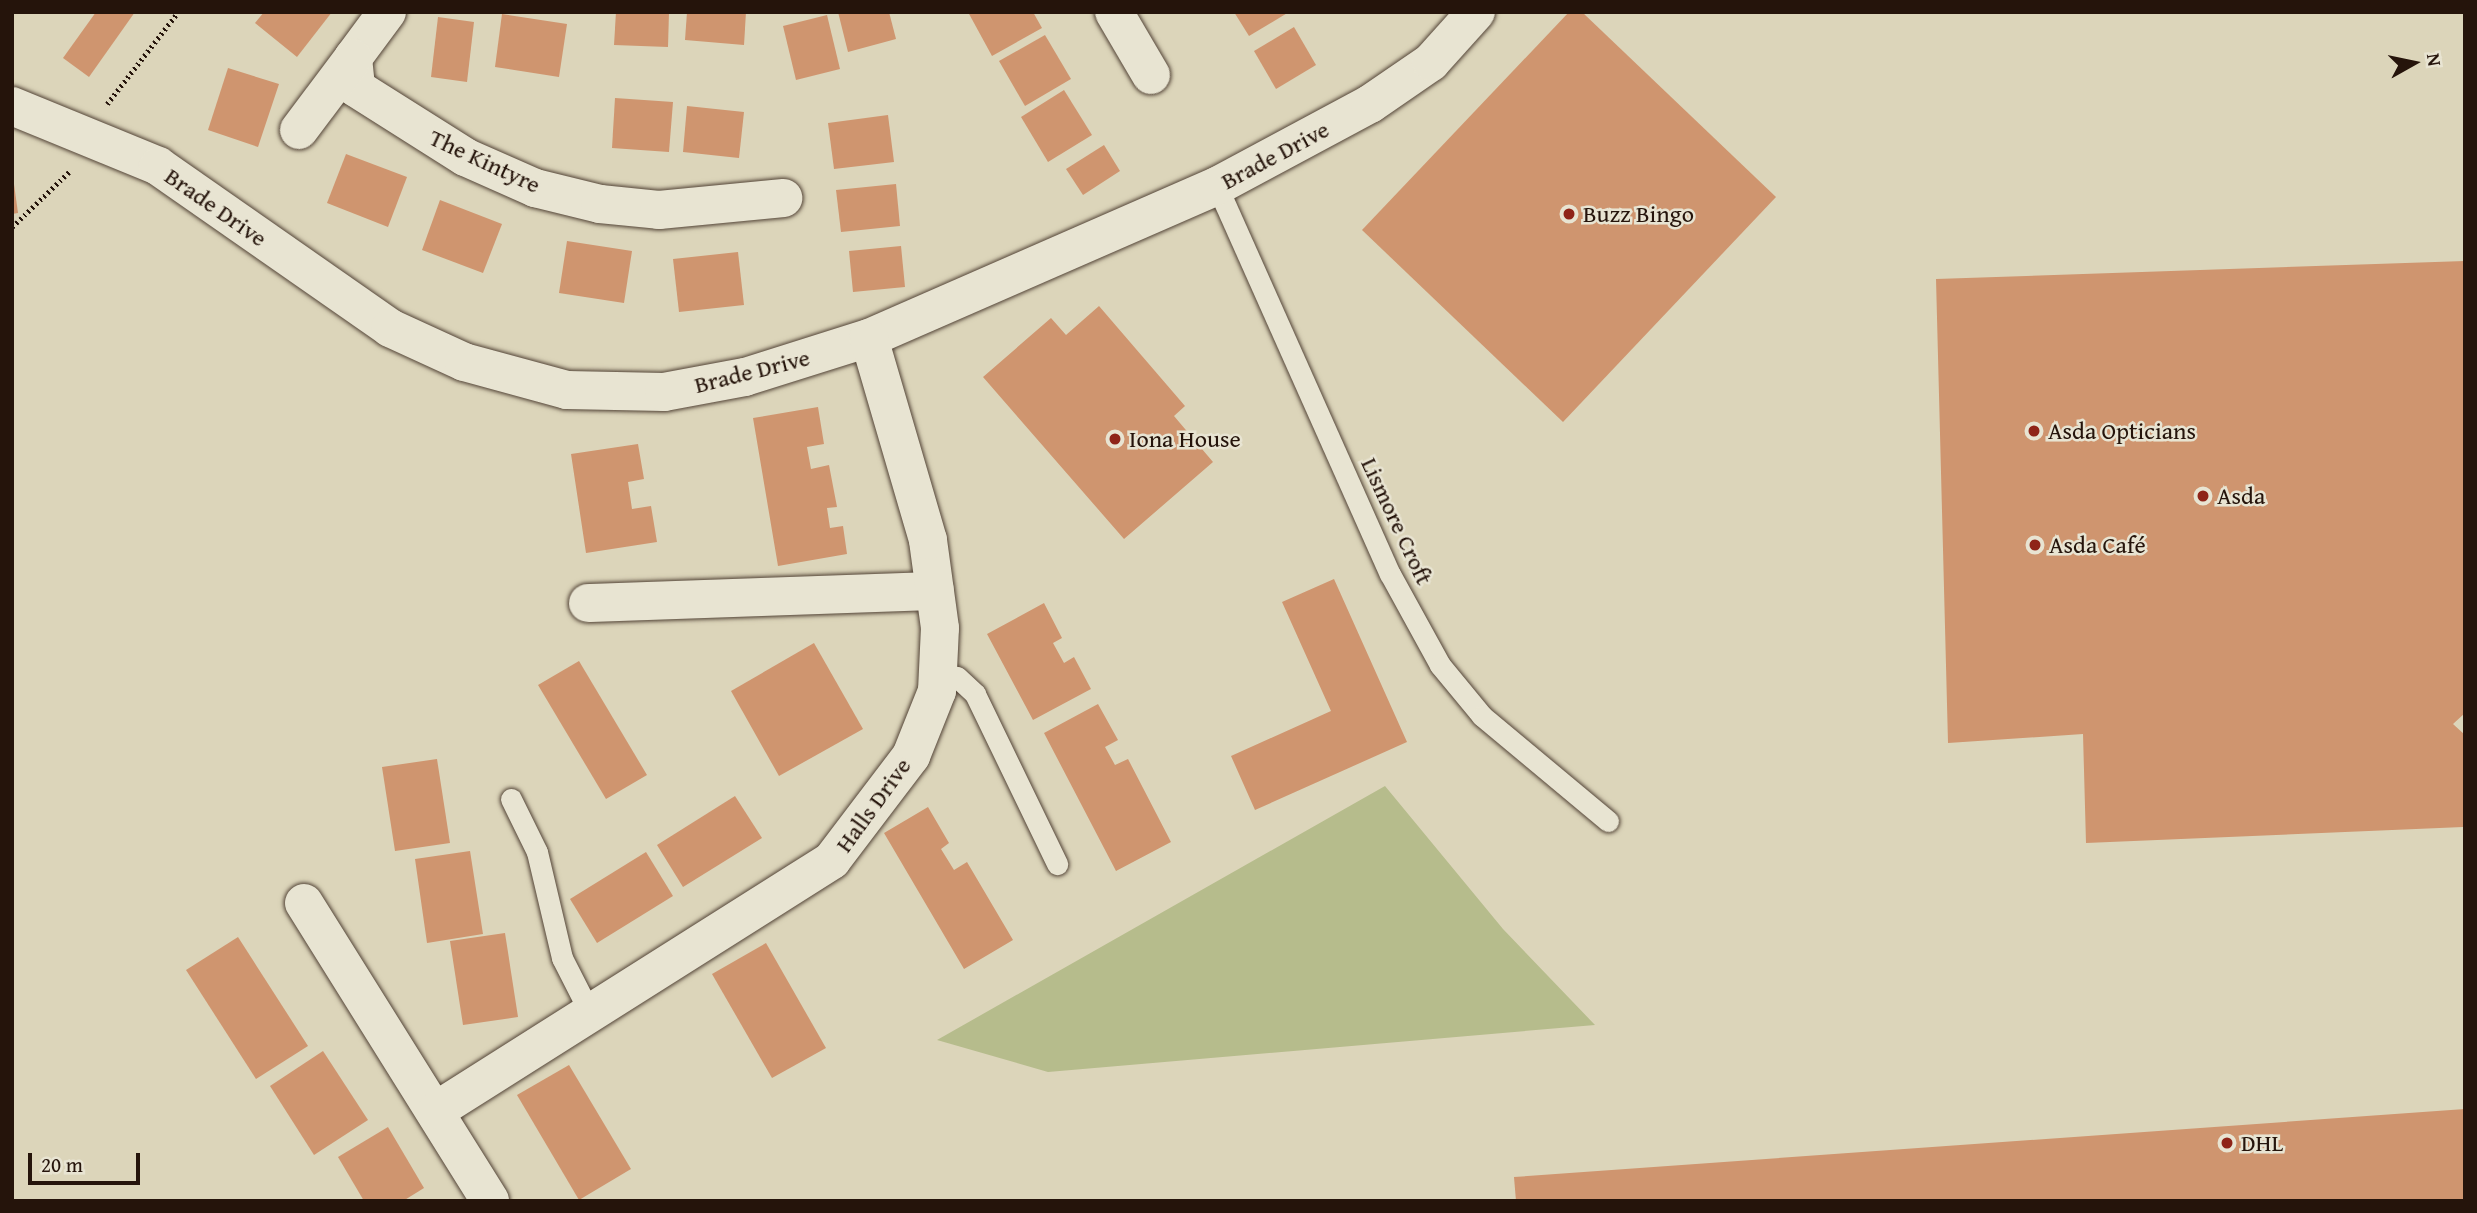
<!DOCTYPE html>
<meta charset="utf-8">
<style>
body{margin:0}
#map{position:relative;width:2477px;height:1213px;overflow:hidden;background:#dcd5ba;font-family:"Gentium Book Plus",serif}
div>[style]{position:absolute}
.green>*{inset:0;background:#b6bc8c}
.building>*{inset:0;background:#cf956f}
.path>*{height:4.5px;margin-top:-2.25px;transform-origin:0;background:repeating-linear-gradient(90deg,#25140b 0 2px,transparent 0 5.5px)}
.roads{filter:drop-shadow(0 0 2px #534437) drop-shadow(0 0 2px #534437)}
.lane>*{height:21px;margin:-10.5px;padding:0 10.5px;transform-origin:10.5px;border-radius:10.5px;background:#e8e4d2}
.street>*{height:38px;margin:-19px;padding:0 19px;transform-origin:19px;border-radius:19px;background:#e8e4d2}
.dots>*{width:19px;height:19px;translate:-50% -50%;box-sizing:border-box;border:4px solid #e8e4d2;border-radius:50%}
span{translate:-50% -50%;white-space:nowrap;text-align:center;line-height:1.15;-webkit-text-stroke:5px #e8e4d2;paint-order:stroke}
.street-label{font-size:24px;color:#25140b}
.poi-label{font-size:24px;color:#25140b}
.left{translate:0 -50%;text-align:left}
.frame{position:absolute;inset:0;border:14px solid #25140b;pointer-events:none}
.north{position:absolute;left:2379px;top:28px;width:70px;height:70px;-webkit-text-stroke:5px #e8e4d2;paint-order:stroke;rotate:81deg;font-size:19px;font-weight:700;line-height:28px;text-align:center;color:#25140b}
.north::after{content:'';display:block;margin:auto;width:24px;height:32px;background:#25140b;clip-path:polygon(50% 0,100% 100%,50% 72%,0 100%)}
.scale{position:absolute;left:28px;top:1153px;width:112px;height:32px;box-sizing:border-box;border:4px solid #25140b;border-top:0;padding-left:9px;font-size:21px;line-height:24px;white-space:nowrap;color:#25140b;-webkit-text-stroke:5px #e8e4d2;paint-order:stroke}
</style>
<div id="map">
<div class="green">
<i style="clip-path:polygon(1385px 786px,1503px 929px,1595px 1025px,1048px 1072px,937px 1040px)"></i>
</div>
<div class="building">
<i style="clip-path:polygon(96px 12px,135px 12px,89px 77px,63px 58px)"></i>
<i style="clip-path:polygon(264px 12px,332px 12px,297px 57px,255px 23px)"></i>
<i style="clip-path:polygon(616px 12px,669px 12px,668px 47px,614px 45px)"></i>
<i style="clip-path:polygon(687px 12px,746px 12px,744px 45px,685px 40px)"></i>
<i style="clip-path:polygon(838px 12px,889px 12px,896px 39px,848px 52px)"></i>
<i style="clip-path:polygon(968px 12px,1033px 12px,1042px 28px,992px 56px)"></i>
<i style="clip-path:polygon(1234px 12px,1289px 12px,1249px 36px)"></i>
<i style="clip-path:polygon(1569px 12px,1582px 12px,1776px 197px,1563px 422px,1362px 230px)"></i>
<i style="clip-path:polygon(502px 14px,567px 24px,559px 77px,495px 67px)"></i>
<i style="clip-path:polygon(827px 15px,840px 69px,796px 80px,783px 26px)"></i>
<i style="clip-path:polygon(438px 17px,474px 22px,467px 82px,431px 77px)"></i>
<i style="clip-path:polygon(1294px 27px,1316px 65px,1276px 89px,1254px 51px)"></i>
<i style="clip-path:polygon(1045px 35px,1071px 79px,1025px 106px,999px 61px)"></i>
<i style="clip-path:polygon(228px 68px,279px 84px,258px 147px,208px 130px)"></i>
<i style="clip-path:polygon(1064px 90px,1092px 135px,1048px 162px,1021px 117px)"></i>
<i style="clip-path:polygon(615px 98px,673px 102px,669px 152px,612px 148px)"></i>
<i style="clip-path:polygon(687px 106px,744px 112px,739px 158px,683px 152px)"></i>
<i style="clip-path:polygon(888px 115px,894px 162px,834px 169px,828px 123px)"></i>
<i style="clip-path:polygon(1104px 145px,1120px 171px,1083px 195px,1066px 169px)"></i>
<i style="clip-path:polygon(346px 154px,407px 177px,388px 227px,327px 203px)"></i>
<i style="clip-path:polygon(14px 184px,18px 213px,12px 214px,12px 185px)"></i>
<i style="clip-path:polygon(896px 184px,900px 226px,841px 232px,836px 190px)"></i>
<i style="clip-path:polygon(440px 200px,502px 224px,483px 273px,422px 250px)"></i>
<i style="clip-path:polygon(567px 241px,632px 251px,624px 303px,559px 293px)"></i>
<i style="clip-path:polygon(901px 246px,905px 287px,853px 292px,849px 251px)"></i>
<i style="clip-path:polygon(738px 252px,744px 305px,679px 312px,673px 259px)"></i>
<i style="clip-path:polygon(2465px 261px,2465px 713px,2453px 724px,2465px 735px,2463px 827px,2086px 843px,2083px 734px,1948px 743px,1936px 279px)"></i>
<i style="clip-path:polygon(1099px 306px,1185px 406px,1174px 416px,1213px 462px,1124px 539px,983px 377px,1051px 318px,1066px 335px)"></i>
<i style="clip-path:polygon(818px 407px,824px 444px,807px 447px,811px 469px,829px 465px,837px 507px,827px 508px,830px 528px,843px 526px,847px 554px,778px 566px,753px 418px)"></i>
<i style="clip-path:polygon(638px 444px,644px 479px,628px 482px,632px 509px,651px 506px,657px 542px,586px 553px,571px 454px)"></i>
<i style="clip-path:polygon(1334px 579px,1407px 742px,1255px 810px,1231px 756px,1331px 711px,1282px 602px)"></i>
<i style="clip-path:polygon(1044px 603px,1062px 638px,1053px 643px,1064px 663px,1074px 657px,1091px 689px,1033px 720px,987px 634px)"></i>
<i style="clip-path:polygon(814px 643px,863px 729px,779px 776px,731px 691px)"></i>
<i style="clip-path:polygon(579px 661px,647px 775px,606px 799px,538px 685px)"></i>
<i style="clip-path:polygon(1098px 704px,1118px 740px,1105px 747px,1115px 765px,1128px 759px,1171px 842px,1116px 871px,1044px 733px)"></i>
<i style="clip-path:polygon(437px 759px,450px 843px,395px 851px,382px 767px)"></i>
<i style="clip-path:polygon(735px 796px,762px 838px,683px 887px,657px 845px)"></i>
<i style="clip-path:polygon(928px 807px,949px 843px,941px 849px,954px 870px,967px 862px,1013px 940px,964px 969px,884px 833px)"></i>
<i style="clip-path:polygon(470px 851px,483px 934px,427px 943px,415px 859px)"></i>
<i style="clip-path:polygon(646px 852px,673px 896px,597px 943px,570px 899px)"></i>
<i style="clip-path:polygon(505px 933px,518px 1017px,463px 1025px,450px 941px)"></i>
<i style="clip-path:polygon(238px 937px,308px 1046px,256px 1079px,186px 970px)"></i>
<i style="clip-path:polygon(766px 943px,826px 1048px,772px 1078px,712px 974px)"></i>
<i style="clip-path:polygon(323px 1051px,368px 1120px,314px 1155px,270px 1086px)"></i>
<i style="clip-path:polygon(569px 1065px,631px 1169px,579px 1200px,517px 1095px)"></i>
<i style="clip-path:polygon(2465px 1109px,2465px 1201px,1516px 1201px,1514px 1177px)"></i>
<i style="clip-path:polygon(388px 1127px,424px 1188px,403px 1201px,364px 1201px,338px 1157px)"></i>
</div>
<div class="path">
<i style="left:107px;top:104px;width:116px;rotate:-52.3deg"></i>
<i style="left:12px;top:227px;width:81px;rotate:-44deg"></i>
</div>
<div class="roads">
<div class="lane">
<i style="left:1217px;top:186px;width:425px;rotate:66deg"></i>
<i style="left:1390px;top:574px;width:104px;rotate:61.2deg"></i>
<i style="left:1440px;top:665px;width:66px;rotate:50.5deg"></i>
<i style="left:1482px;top:716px;width:164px;rotate:39.8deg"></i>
<i style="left:938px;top:673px;width:19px;rotate:12deg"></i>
<i style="left:957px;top:677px;width:25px;rotate:43deg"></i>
<i style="left:975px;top:694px;width:189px;rotate:64.2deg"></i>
<i style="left:511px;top:799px;width:59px;rotate:63.9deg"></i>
<i style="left:537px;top:852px;width:109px;rotate:76.7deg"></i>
<i style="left:562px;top:958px;width:62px;rotate:63deg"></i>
</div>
<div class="street">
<i style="left:387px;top:12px;width:57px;rotate:126.5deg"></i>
<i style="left:353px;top:58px;width:30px;rotate:84deg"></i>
<i style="left:356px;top:88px;width:129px;rotate:32.3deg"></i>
<i style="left:465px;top:157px;width:77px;rotate:23.9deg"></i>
<i style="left:535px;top:188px;width:67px;rotate:13.8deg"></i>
<i style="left:600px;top:204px;width:59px;rotate:5.8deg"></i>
<i style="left:659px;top:210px;width:125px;rotate:-5.5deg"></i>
<i style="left:1114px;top:12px;width:73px;rotate:59.6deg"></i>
<i style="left:12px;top:106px;width:158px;rotate:22.3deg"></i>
<i style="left:158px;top:166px;width:283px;rotate:34.9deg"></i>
<i style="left:390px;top:328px;width:81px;rotate:24.7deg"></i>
<i style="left:464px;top:362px;width:107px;rotate:15.2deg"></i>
<i style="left:567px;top:390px;width:97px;rotate:1.2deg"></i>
<i style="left:664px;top:392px;width:82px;rotate:-10.5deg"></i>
<i style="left:745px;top:377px;width:130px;rotate:-17.5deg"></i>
<i style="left:869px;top:338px;width:380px;rotate:-23.6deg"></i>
<i style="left:1217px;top:186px;width:174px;rotate:-28.2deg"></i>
<i style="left:1370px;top:104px;width:74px;rotate:-34.5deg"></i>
<i style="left:1431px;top:62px;width:67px;rotate:-48deg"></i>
<i style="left:299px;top:130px;width:90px;rotate:-53.1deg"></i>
<i style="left:588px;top:603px;width:347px;rotate:-2deg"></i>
<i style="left:304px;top:903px;width:351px;rotate:58deg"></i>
<i style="left:437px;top:1110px;width:467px;rotate:-32.3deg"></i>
<i style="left:832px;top:860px;width:131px;rotate:-52.8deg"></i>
<i style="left:911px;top:756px;width:70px;rotate:-68.2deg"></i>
<i style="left:937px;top:691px;width:63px;rotate:-87.3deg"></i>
<i style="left:940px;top:628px;width:89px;rotate:-97.8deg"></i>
<i style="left:928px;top:540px;width:210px;rotate:-106.3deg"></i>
</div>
</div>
<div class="dots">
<i style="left:1569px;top:214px;background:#8f2418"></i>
<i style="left:2034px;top:431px;background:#8f2418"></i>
<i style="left:1115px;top:439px;background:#8f2418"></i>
<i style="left:2203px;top:496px;background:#8f2418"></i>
<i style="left:2035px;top:545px;background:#8f2418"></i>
<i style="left:2227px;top:1143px;background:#8f2418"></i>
</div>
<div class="street-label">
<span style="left:1275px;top:155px;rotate:-28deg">Brade Drive</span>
<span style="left:485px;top:161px;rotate:25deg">The Kintyre</span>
<span style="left:216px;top:207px;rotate:35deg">Brade Drive</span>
<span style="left:752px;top:371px;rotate:-14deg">Brade Drive</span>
<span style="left:1397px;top:521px;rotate:65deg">Lismore Croft</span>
<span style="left:873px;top:805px;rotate:-54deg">Halls Drive</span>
</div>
<div class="poi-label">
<span class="left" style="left:1583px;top:214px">Buzz Bingo</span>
<span class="left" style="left:2048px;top:431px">Asda Opticians</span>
<span class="left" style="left:1129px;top:439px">Iona House</span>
<span class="left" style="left:2217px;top:496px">Asda</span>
<span class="left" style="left:2049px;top:545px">Asda Café</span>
<span class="left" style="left:2241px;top:1143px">DHL</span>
</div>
<div class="frame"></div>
<div class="north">N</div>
<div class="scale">20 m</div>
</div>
